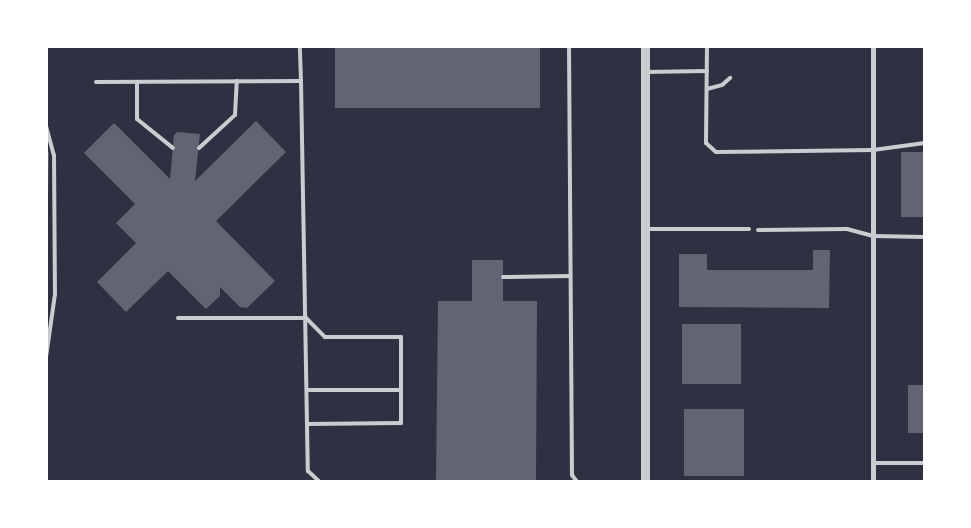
<!DOCTYPE html>
<style>
body{margin:0}
#map{position:relative;width:971px;height:528px;overflow:hidden;background:#2d3142;font-family:Ubuntu,sans-serif}
div>[style]{position:absolute}
.building>*{inset:0;background:#626471}
.service>*{height:4px;margin:-2px;padding:0 2px;transform-origin:2px;border-radius:2px;background:#caccd0}
.minor>*{height:5px;margin:-2.5px;padding:0 2.5px;transform-origin:2.5px;border-radius:2.5px;background:#caccd0}
.tertiary>*{height:9px;margin:-4.5px;padding:0 4.5px;transform-origin:4.5px;border-radius:4.5px;background:#caccd0}
span{translate:-50% -50%;white-space:nowrap;text-align:center;line-height:1.15;-webkit-text-stroke:4px #fff;paint-order:stroke}
.frame{position:absolute;inset:0;border:48px solid #fff;pointer-events:none}
</style>
<div id="map">
<div class="building">
<i style="clip-path:polygon(335px 46px,540px 46px,540px 108px,335px 108px)"></i>
<i style="clip-path:polygon(256px 121px,286px 152px,216px 221px,275px 281px,247px 308px,240px 307px,220px 287px,220px 296px,206px 309px,168px 271px,126px 312px,97px 282px,136px 243px,116px 223px,135px 204px,84px 153px,114px 123px,170px 179px,174px 135px,177px 132px,200px 134px,195px 181px)"></i>
<i style="clip-path:polygon(46px 152px,49px 152px,46px 292px)"></i>
<i style="clip-path:polygon(901px 152px,925px 152px,925px 217px,901px 217px)"></i>
<i style="clip-path:polygon(813px 250px,830px 250px,829px 308px,679px 307px,679px 254px,707px 254px,707px 270px,813px 270px)"></i>
<i style="clip-path:polygon(472px 260px,503px 260px,503px 301px,537px 301px,536px 482px,436px 482px,438px 301px,472px 301px)"></i>
<i style="clip-path:polygon(682px 324px,741px 324px,741px 384px,682px 384px)"></i>
<i style="clip-path:polygon(908px 385px,925px 385px,925px 433px,908px 433px)"></i>
<i style="clip-path:polygon(684px 409px,744px 409px,744px 476px,684px 476px)"></i>
</div>
<div class="service">
<i style="left:569px;top:46px;width:429px;rotate:89.6deg"></i>
<i style="left:572px;top:475px;width:9px;rotate:54deg"></i>
<i style="left:707px;top:46px;width:97px;rotate:90.6deg"></i>
<i style="left:706px;top:143px;width:13px;rotate:42deg"></i>
<i style="left:716px;top:152px;width:157px;rotate:-0.7deg"></i>
<i style="left:873px;top:150px;width:52px;rotate:-7.7deg"></i>
<i style="left:645px;top:72px;width:62px;rotate:-0.9deg"></i>
<i style="left:301px;top:81px;width:390px;rotate:89deg"></i>
<i style="left:308px;top:471px;width:16px;rotate:43deg"></i>
<i style="left:96px;top:82px;width:205px;rotate:-0.3deg"></i>
<i style="left:301px;top:81px;width:35px;rotate:-92deg"></i>
<i style="left:137px;top:82px;width:37px;rotate:90deg"></i>
<i style="left:137px;top:119px;width:46px;rotate:38.9deg"></i>
<i style="left:707px;top:89px;width:16px;rotate:-15deg"></i>
<i style="left:722px;top:85px;width:11px;rotate:-41deg"></i>
<i style="left:46px;top:126px;width:30px;rotate:75deg"></i>
<i style="left:54px;top:155px;width:139px;rotate:89.6deg"></i>
<i style="left:55px;top:294px;width:64px;rotate:98.1deg"></i>
<i style="left:199px;top:148px;width:49px;rotate:-42.5deg"></i>
<i style="left:235px;top:115px;width:34px;rotate:-87deg"></i>
<i style="left:646px;top:229px;width:103px"></i>
<i style="left:758px;top:230px;width:89px;rotate:-0.6deg"></i>
<i style="left:847px;top:229px;width:27px;rotate:15deg"></i>
<i style="left:873px;top:236px;width:52px;rotate:1.1deg"></i>
<i style="left:503px;top:277px;width:67px;rotate:-0.9deg"></i>
<i style="left:178px;top:318px;width:128px"></i>
<i style="left:306px;top:318px;width:27px;rotate:45deg"></i>
<i style="left:325px;top:337px;width:76px"></i>
<i style="left:401px;top:337px;width:53px;rotate:90deg"></i>
<i style="left:401px;top:390px;width:94px;rotate:180deg"></i>
<i style="left:307px;top:424px;width:94px;rotate:-0.6deg"></i>
<i style="left:401px;top:423px;width:33px;rotate:-90deg"></i>
<i style="left:873px;top:463px;width:52px"></i>
</div>
<div class="minor">
<i style="left:873px;top:46px;width:436px;rotate:90deg"></i>
</div>
<div class="tertiary">
<i style="left:645px;top:46px;width:436px;rotate:90deg"></i>
</div>
<div class="frame"></div>
</div>
